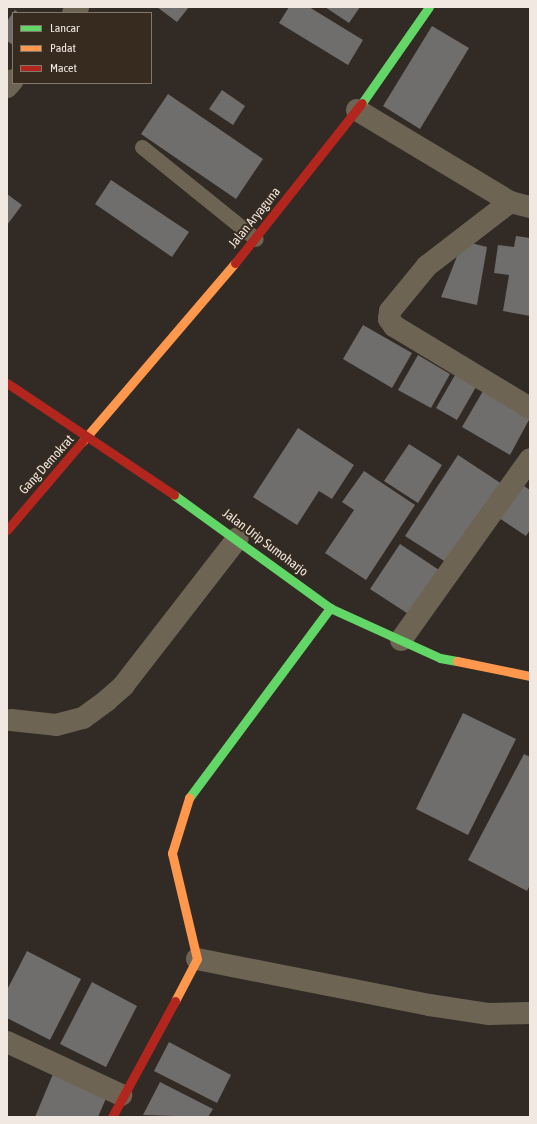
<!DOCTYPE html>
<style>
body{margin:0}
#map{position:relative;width:537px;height:1124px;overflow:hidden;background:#322b25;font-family:"Asap Condensed",sans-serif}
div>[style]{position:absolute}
.building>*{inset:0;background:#706d6d}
.lane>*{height:15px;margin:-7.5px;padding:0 7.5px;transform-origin:7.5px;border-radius:7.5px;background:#6d6454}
.street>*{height:22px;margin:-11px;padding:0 11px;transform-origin:11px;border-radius:11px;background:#6d6454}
.fast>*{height:9px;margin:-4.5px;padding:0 4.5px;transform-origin:4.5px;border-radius:4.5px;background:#63d668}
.slow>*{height:9px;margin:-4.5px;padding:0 4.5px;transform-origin:4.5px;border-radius:4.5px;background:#ff974d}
.jam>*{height:9px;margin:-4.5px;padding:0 4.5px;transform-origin:4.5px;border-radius:4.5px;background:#b3261e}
span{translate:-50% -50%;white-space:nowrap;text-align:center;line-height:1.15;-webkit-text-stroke:4px #372b20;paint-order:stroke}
.street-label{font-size:13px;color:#f0e8e1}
.frame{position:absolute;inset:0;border:8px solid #f0e8e1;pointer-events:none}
.legend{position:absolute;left:12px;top:12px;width:140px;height:72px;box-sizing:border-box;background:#372b20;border:1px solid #81776d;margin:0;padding:5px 7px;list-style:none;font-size:12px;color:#f0e8e1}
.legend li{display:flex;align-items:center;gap:8px;height:20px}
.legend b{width:20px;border:1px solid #81776d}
</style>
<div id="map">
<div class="building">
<i style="clip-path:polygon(157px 7px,189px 7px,177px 22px)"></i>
<i style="clip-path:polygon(289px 7px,309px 7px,363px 40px,348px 65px,279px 23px)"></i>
<i style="clip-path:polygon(325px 7px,360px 7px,349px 23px)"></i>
<i style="clip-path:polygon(15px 10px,19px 13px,13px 13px,13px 45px,7px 41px,7px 21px)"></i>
<i style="clip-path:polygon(432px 26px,469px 48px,420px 129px,383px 106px)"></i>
<i style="clip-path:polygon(222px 90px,245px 106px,233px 125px,209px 109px)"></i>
<i style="clip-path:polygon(168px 94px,263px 159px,236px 199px,141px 134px)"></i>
<i style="clip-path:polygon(111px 180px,189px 232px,172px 257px,95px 204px)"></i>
<i style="clip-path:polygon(7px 194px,22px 205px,7px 225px)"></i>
<i style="clip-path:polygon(516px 236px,530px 238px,530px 316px,503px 311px,509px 275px,494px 273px,498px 245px,514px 247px)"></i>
<i style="clip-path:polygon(463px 241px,487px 247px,477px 305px,441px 297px)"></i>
<i style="clip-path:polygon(363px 325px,412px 353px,392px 388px,343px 359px)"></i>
<i style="clip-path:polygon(418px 355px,450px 374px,431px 408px,398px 390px)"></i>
<i style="clip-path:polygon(455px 375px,476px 387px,457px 420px,436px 408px)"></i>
<i style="clip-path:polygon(483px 391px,530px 418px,510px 455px,462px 427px)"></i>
<i style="clip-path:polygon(298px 428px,354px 465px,332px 499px,319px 491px,297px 525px,253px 497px)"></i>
<i style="clip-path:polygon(409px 444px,442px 465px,418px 503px,384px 481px)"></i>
<i style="clip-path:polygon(458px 455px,505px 486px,452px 566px,405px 536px)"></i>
<i style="clip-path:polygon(364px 471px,415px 505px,366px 580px,325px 553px,354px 510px,342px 502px)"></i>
<i style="clip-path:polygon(518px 482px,530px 490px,530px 530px,526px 536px,496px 516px)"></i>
<i style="clip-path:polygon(400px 544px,442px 572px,413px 617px,370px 589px)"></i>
<i style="clip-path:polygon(463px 713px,516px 739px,468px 835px,416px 809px)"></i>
<i style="clip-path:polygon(524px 754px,530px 757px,530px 885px,527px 891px,468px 860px)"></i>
<i style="clip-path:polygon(27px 951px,81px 979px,50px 1040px,7px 1018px,7px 990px)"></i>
<i style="clip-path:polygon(92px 982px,137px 1006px,106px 1067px,60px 1044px)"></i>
<i style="clip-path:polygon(169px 1042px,231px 1075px,217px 1103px,154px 1071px)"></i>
<i style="clip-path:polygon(53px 1074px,107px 1096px,98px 1117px,35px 1117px)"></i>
<i style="clip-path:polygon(160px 1082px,213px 1109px,208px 1117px,143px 1115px)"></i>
</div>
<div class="lane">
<i style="left:142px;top:147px;width:146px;rotate:38.9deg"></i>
</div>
<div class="street">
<i style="left:73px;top:13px;width:8px;rotate:-50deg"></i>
<i style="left:7px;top:87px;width:9px;rotate:-49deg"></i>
<i style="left:357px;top:110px;width:179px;rotate:31deg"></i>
<i style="left:510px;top:202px;width:21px;rotate:14deg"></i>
<i style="left:510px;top:202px;width:105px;rotate:142.4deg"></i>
<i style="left:427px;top:266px;width:58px;rotate:129.4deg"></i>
<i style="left:390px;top:311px;width:8px;rotate:97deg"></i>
<i style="left:389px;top:319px;width:9px;rotate:54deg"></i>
<i style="left:394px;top:326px;width:159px;rotate:31.1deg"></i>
<i style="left:401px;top:640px;width:222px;rotate:-54.5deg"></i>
<i style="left:11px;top:720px;width:45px;rotate:6.3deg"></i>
<i style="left:56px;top:725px;width:28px;rotate:-15deg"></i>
<i style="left:83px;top:718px;width:29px;rotate:-36deg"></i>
<i style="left:106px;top:701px;width:23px;rotate:-41deg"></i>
<i style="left:123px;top:686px;width:187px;rotate:-52.2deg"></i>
<i style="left:197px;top:959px;width:237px;rotate:11.2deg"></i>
<i style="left:429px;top:1005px;width:61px;rotate:8.5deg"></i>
<i style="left:489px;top:1014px;width:41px;rotate:-1.4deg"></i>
<i style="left:7px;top:1042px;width:126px;rotate:24.9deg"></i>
</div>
<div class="fast">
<i style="left:362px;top:103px;width:117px;rotate:-55.1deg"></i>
<i style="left:174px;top:495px;width:193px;rotate:35.9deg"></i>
<i style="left:330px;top:608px;width:121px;rotate:24.4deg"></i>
<i style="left:440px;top:658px;width:17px;rotate:10deg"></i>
<i style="left:189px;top:798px;width:237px;rotate:-53.4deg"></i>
</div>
<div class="slow">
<i style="left:82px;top:442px;width:235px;rotate:-49.5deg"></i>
<i style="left:457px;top:661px;width:75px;rotate:11.6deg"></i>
<i style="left:175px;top:1001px;width:47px;rotate:-62.4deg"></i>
<i style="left:197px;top:959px;width:109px;rotate:-103.3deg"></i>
<i style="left:172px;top:853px;width:58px;rotate:-72.8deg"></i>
</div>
<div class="jam">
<i style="left:235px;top:263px;width:204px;rotate:-51.6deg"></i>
<i style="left:7px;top:383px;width:201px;rotate:33.8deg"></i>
<i style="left:7px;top:530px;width:116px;rotate:-49.6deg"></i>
<i style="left:112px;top:1117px;width:132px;rotate:-61.5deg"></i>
</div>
<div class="street-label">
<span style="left:255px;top:218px;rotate:-51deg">Jalan Aryaguna</span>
<span style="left:47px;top:465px;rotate:-48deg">Gang Demokrat</span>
<span style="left:265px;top:543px;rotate:37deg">Jalan Urip Sumoharjo</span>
</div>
<div class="frame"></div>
<ul class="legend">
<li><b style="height:5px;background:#63d668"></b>Lancar</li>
<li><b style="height:5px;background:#ff974d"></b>Padat</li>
<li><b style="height:5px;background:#b3261e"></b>Macet</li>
</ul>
</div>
